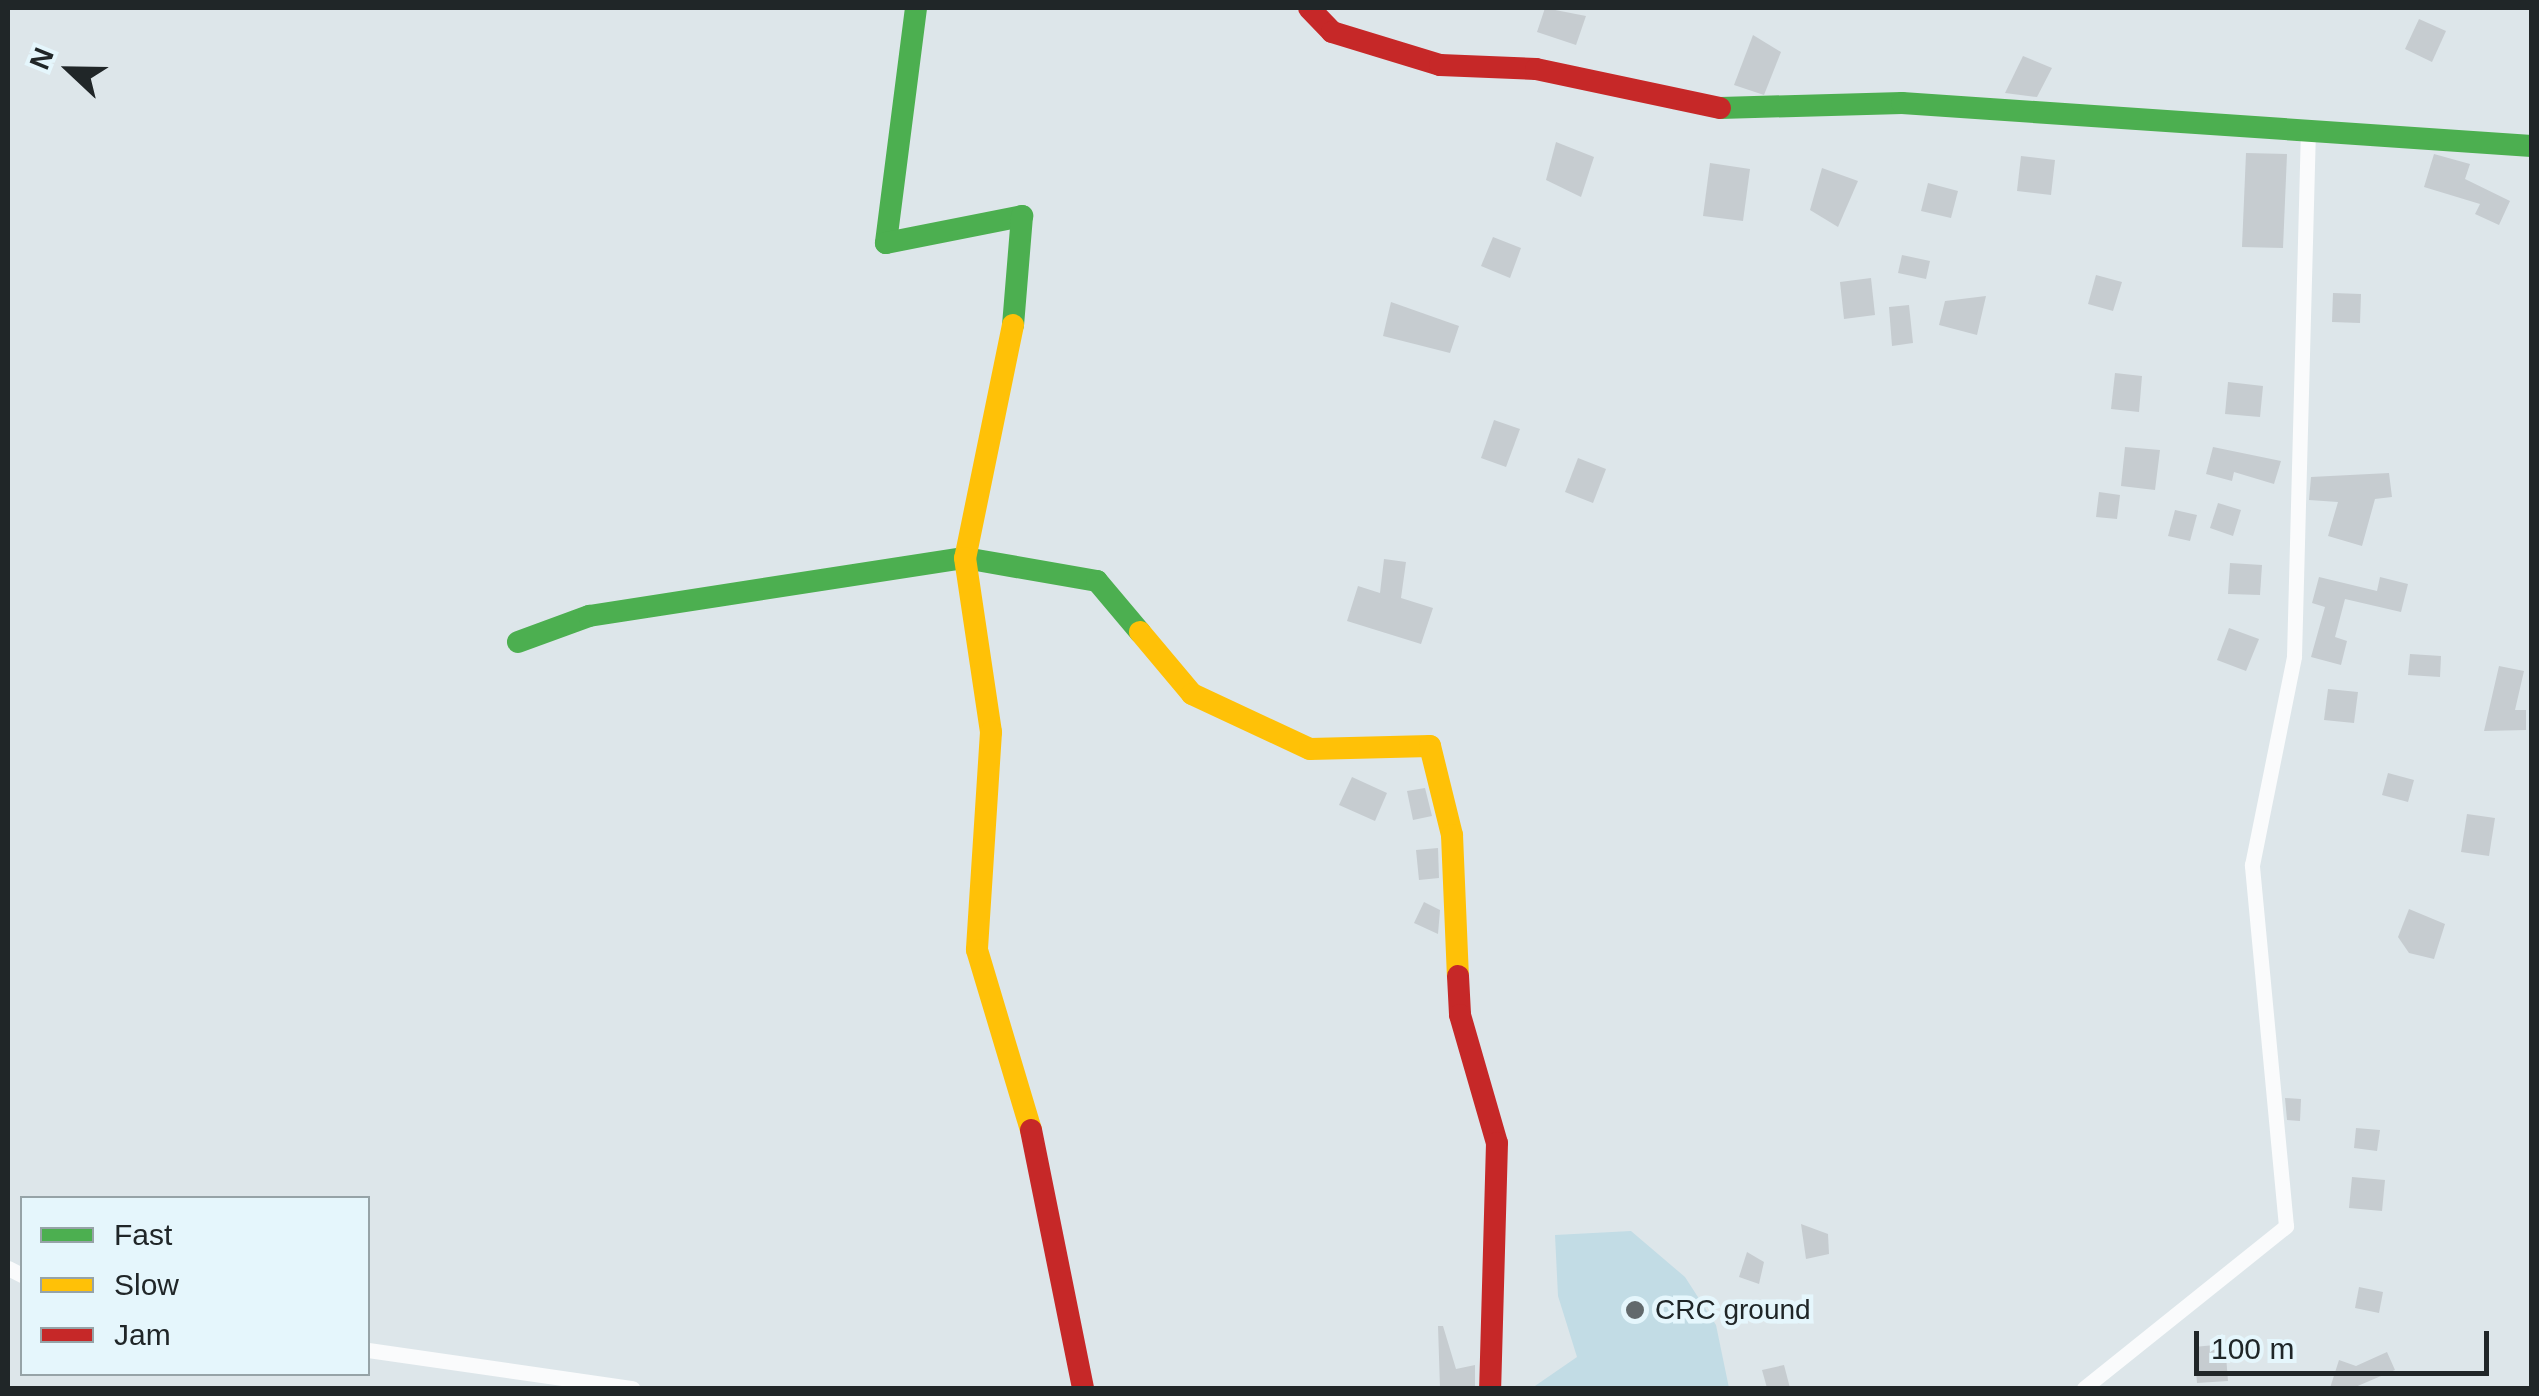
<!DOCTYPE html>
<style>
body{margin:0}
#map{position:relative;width:2539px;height:1396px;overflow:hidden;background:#dde6ea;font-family:Helvetica,sans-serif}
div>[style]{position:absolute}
.green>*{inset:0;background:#c2dce5}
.building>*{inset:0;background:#c6ccd0}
.street>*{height:15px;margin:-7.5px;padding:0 7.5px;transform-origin:7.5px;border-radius:7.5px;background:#fafbfc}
.fast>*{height:22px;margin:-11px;padding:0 11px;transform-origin:11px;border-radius:11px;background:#4caf50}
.slow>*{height:22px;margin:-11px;padding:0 11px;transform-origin:11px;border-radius:11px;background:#ffc107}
.jam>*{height:22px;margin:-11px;padding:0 11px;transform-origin:11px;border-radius:11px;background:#c62828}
.dots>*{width:28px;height:28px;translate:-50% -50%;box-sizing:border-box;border:5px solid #e5f6fc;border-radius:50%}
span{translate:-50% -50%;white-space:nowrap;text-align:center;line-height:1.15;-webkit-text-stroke:9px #e5f6fc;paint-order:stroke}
.poi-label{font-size:28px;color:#202628}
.left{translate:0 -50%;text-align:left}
.frame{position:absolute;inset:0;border:10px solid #202628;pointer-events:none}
.legend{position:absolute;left:20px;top:1196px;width:350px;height:180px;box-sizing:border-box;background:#e5f6fc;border:2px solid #96a3a7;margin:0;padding:12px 18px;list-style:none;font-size:30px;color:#202628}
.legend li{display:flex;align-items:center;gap:20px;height:50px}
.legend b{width:50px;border:2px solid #96a3a7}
.north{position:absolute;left:20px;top:20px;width:100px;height:100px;-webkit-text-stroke:8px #e5f6fc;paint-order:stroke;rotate:292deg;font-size:28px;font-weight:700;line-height:40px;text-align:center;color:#202628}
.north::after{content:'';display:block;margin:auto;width:35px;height:45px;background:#202628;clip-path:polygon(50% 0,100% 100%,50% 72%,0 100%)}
.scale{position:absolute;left:2194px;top:1331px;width:295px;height:45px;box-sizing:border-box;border:5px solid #202628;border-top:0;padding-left:12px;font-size:30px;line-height:35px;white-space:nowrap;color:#202628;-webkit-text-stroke:8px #e5f6fc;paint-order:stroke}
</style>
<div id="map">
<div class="green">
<i style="clip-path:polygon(1631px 1231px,1685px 1277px,1716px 1325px,1729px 1388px,1532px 1388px,1577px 1357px,1558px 1296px,1555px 1235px)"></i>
</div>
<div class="building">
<i style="clip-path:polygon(1545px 8px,1586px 16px,1576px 45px,1537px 32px)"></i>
<i style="clip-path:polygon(2419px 19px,2446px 31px,2432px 62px,2405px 49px)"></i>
<i style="clip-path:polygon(1753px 35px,1781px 52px,1764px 95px,1734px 85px)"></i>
<i style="clip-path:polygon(2023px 56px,2052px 68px,2037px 97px,2005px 93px)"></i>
<i style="clip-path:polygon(1556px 142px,1594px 157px,1581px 197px,1546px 180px)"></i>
<i style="clip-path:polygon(2246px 153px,2287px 154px,2283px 248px,2242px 247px)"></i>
<i style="clip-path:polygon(2434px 154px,2470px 164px,2465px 179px,2510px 201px,2499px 225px,2475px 214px,2480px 204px,2424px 187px)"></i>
<i style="clip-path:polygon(2021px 156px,2055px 160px,2051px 195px,2017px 191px)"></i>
<i style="clip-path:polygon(1710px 163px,1750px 169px,1743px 221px,1703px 216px)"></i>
<i style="clip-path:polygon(1822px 168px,1858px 181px,1838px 227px,1810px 210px)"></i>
<i style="clip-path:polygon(1928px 183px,1958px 191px,1951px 218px,1921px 211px)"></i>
<i style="clip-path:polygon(1493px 237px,1521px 248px,1510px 278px,1481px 266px)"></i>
<i style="clip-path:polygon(1902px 255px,1930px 261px,1926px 279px,1898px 273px)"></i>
<i style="clip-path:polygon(2096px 275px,2122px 282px,2113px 311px,2088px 304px)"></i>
<i style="clip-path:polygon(1871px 278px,1875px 315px,1844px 319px,1840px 282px)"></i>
<i style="clip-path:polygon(2333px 293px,2361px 294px,2360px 323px,2332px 322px)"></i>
<i style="clip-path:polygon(1986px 296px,1977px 335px,1939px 325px,1945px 301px)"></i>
<i style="clip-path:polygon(1391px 302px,1459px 326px,1450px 353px,1383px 336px)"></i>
<i style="clip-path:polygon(1909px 305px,1913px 343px,1892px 346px,1889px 307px)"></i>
<i style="clip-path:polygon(2115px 373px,2142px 376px,2139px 412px,2111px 409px)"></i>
<i style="clip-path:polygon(2228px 382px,2263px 386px,2260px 417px,2225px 414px)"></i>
<i style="clip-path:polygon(1494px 420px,1520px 429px,1506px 467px,1481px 458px)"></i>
<i style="clip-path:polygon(2125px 447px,2160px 450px,2155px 490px,2121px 486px)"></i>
<i style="clip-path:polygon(2213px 447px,2281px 461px,2274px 484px,2234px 472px,2232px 481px,2206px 474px)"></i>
<i style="clip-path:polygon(1578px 458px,1606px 469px,1593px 503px,1565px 492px)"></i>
<i style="clip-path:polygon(2389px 473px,2392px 497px,2375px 499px,2362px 546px,2328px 536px,2338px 502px,2309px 500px,2311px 477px)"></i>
<i style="clip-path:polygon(2099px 492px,2120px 495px,2117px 519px,2096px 517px)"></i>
<i style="clip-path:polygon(2218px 503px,2241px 510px,2233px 536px,2210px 528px)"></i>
<i style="clip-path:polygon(2175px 510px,2197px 515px,2190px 541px,2168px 536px)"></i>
<i style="clip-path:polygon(1384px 559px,1406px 562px,1401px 598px,1433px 608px,1421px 644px,1347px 621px,1358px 586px,1380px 593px)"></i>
<i style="clip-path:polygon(2230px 563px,2262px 565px,2260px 595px,2228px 594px)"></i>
<i style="clip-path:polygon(2319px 577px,2377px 591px,2380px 577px,2408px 584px,2401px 612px,2345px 599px,2335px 637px,2347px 641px,2341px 665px,2311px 657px,2325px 607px,2312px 603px)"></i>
<i style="clip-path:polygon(2229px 628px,2259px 639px,2246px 671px,2217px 660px)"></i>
<i style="clip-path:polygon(2410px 654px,2441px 656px,2440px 677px,2408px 675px)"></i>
<i style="clip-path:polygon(2499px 666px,2524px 671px,2515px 710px,2526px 710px,2526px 730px,2484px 731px)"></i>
<i style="clip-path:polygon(2328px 689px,2358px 692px,2354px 723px,2324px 720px)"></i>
<i style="clip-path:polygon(2388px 773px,2414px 780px,2408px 802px,2382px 795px)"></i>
<i style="clip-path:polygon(1352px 777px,1387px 793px,1375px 821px,1339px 805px)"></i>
<i style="clip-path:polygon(1425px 788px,1432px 816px,1413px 820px,1407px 791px)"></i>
<i style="clip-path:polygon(2467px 814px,2495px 818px,2489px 856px,2461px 852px)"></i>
<i style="clip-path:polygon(1438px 848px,1439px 878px,1419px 880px,1416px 850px)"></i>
<i style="clip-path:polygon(1424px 902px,1440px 910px,1438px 934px,1414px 923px)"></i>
<i style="clip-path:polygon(2409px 909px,2445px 924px,2434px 959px,2409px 953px,2398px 937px)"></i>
<i style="clip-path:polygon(2285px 1098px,2301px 1099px,2300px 1121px,2287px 1120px)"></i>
<i style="clip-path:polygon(2356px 1128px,2380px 1130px,2377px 1151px,2354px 1148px)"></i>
<i style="clip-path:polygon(2352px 1177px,2385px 1180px,2382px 1211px,2349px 1208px)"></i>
<i style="clip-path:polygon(1801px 1224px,1828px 1234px,1829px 1254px,1806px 1259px)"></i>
<i style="clip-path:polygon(1747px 1252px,1764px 1262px,1759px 1284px,1739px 1277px)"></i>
<i style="clip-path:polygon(2359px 1287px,2383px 1292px,2379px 1313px,2355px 1308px)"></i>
<i style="clip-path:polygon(1438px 1326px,1443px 1326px,1456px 1369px,1475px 1365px,1475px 1386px,1440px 1388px)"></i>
<i style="clip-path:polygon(2225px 1344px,2228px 1381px,2197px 1383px,2194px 1347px)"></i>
<i style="clip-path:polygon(2387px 1352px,2395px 1370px,2353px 1388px,2330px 1388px,2339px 1360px,2356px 1366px)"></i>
<i style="clip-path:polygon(1784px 1365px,1790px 1388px,1767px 1388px,1762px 1370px)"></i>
</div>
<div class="street">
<i style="left:8px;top:1268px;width:16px;rotate:27deg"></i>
<i style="left:368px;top:1350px;width:267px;rotate:8.2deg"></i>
<i style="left:2084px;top:1388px;width:259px;rotate:-38.7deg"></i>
<i style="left:2286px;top:1226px;width:363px;rotate:-95.4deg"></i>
<i style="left:2252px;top:865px;width:213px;rotate:-78.6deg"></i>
<i style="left:2294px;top:656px;width:528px;rotate:-88.48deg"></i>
</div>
<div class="fast">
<i style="left:916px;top:8px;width:237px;rotate:97.3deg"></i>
<i style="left:886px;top:243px;width:139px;rotate:-11.2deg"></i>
<i style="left:1022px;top:216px;width:109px;rotate:94.7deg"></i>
<i style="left:1720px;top:108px;width:182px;rotate:-1.6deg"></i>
<i style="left:1902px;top:103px;width:631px;rotate:3.9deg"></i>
<i style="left:518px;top:642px;width:76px;rotate:-20.1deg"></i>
<i style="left:589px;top:616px;width:380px;rotate:-8.8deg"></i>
<i style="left:965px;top:558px;width:134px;rotate:9.9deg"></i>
<i style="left:1097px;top:581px;width:67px;rotate:49.9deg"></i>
</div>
<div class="slow">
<i style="left:1013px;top:325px;width:238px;rotate:101.6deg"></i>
<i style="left:965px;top:558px;width:176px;rotate:81.5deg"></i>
<i style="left:991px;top:732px;width:218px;rotate:93.7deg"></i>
<i style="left:977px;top:950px;width:188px;rotate:73.3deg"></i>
<i style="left:1140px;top:632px;width:81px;rotate:50deg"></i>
<i style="left:1192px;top:694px;width:130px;rotate:25deg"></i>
<i style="left:1310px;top:749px;width:120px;rotate:-1.4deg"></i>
<i style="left:1430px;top:746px;width:92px;rotate:76.1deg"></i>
<i style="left:1452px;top:835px;width:141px;rotate:87.6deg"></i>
</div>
<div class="jam">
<i style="left:1309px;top:8px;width:33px;rotate:46deg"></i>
<i style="left:1332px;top:32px;width:113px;rotate:17deg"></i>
<i style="left:1440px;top:65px;width:96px;rotate:2.4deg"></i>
<i style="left:1536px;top:69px;width:188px;rotate:12deg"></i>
<i style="left:1458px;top:976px;width:39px;rotate:87deg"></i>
<i style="left:1460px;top:1015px;width:133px;rotate:73.9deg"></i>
<i style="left:1497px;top:1143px;width:245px;rotate:91.6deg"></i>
<i style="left:1031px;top:1130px;width:263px;rotate:78.6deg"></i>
</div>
<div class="dots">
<i style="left:1635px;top:1310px;background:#62696c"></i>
</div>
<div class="poi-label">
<span class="left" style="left:1655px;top:1310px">CRC ground</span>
</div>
<div class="frame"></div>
<ul class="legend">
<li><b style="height:12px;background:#4caf50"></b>Fast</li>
<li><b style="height:12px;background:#ffc107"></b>Slow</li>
<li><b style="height:12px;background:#c62828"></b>Jam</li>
</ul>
<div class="north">N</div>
<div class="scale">100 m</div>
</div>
